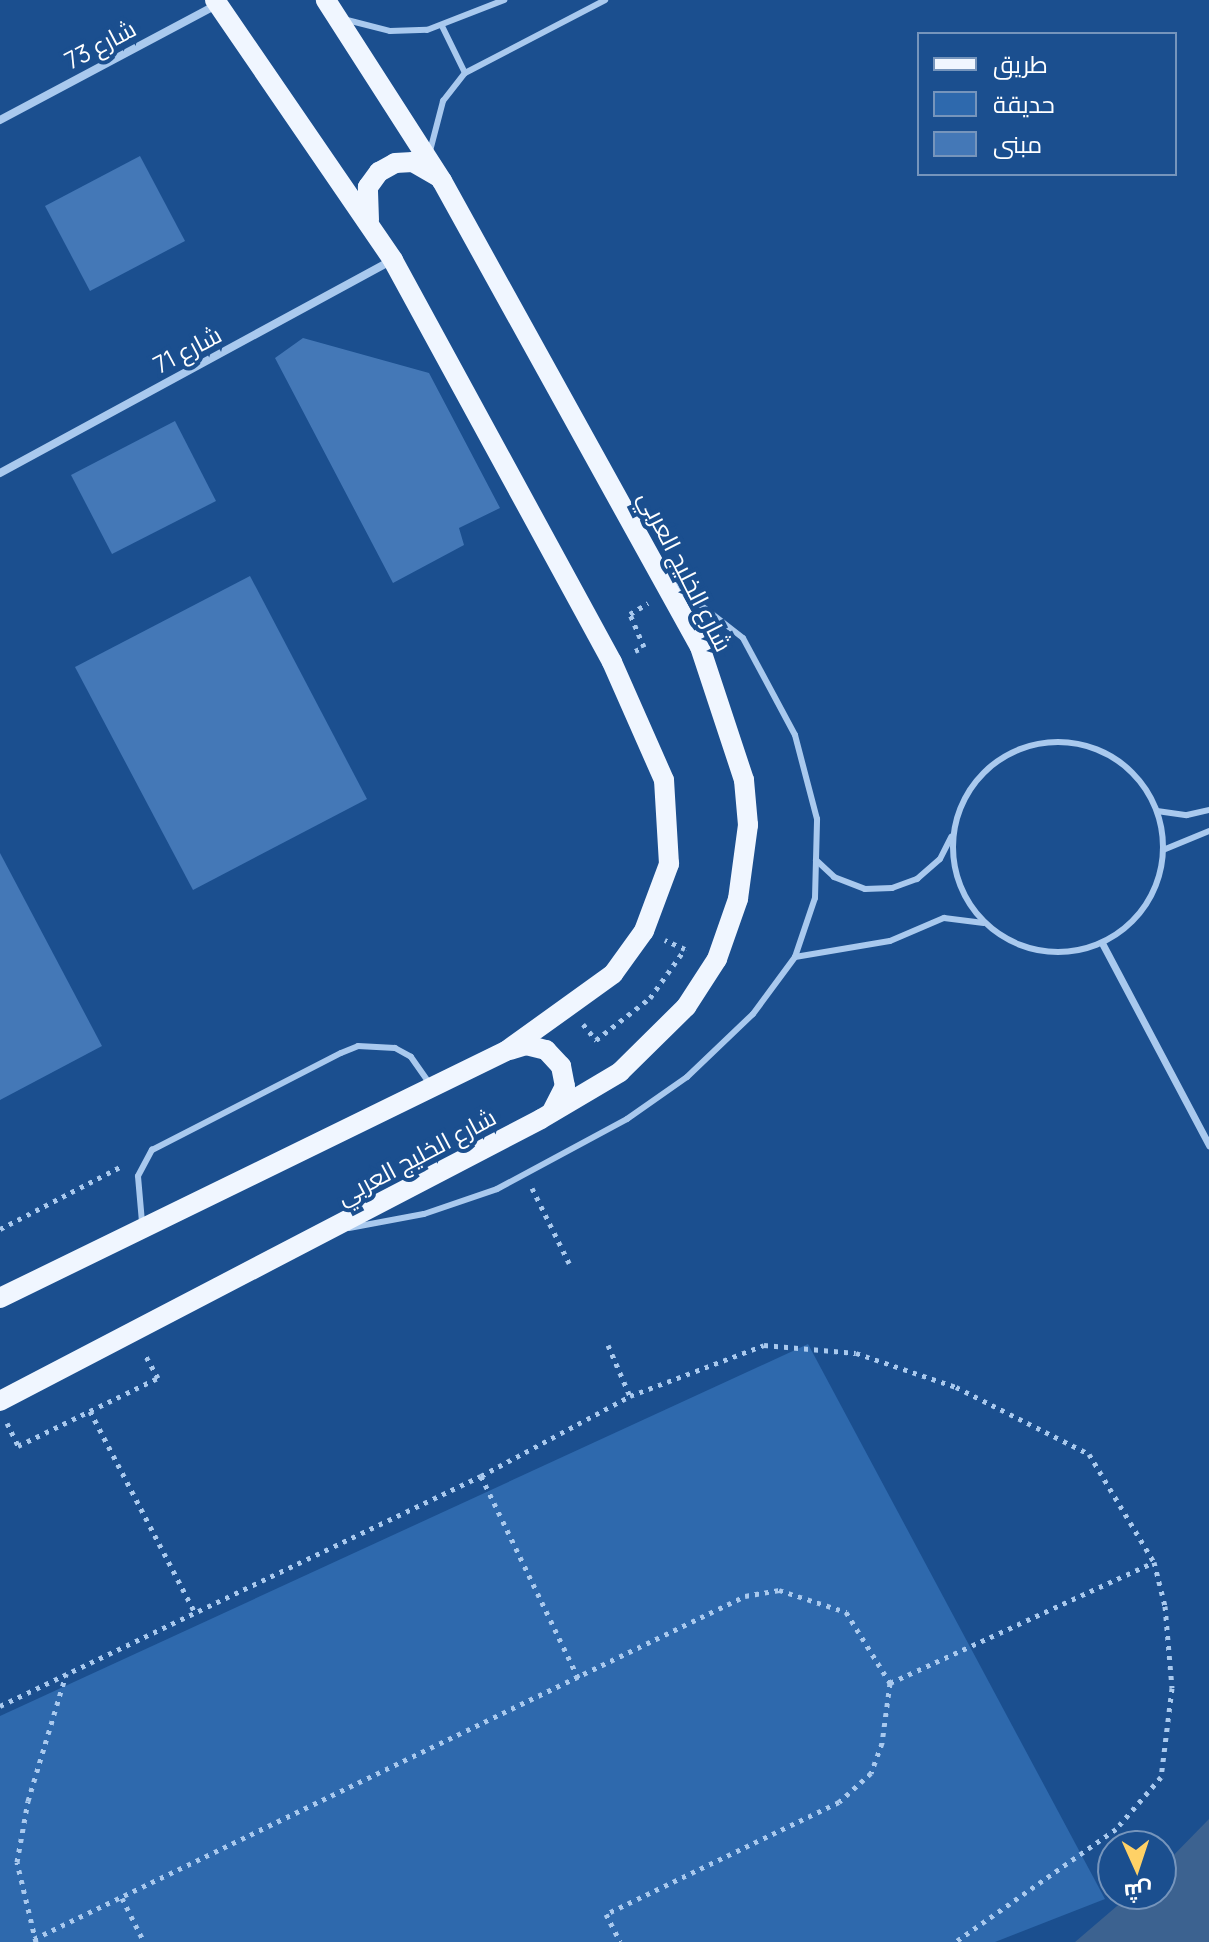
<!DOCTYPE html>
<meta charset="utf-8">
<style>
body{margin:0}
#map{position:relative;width:1209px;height:1942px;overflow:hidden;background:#1b4f8f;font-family:Manrope,Cairo,sans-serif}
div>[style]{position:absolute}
.green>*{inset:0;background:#2e69ad}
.water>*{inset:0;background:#3c6290}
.building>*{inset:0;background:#4478b7}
.path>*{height:5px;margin-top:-2.5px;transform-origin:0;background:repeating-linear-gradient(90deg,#a9c9ee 0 4px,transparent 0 10px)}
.service>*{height:6px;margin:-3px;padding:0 3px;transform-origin:3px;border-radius:3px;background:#a9c9ee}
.service>.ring{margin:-3px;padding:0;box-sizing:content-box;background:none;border:6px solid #a9c9ee;border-radius:50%}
.pedestrian>*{height:7px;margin:-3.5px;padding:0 3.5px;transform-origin:3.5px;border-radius:3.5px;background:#a9c9ee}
.minor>*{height:8px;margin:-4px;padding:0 4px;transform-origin:4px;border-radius:4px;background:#a9c9ee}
.primary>*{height:20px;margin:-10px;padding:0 10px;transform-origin:10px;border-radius:10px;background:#f0f6ff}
span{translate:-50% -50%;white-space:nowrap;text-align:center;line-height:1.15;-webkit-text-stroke:8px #1b4f8f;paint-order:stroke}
.street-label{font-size:24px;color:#fff}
.legend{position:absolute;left:917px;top:32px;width:260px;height:144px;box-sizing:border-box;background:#1b4f8f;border:2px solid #7695bc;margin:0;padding:10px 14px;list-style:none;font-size:24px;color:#fff}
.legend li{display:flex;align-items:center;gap:16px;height:40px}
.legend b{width:40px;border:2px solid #7695bc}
.north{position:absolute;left:1097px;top:1830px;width:80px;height:80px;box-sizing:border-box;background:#1b4f8f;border:2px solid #7695bc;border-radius:50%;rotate:177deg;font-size:22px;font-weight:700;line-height:32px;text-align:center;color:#fff}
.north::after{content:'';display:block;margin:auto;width:28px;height:36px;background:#ffd166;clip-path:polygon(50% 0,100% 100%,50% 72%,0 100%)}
</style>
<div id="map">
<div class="green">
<i style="clip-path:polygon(808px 1344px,1105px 1899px,995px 1942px,0 1942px,0 1716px)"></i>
</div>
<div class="water">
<i style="clip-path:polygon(1209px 1819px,1209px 1942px,1075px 1942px,1131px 1894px,1161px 1894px,1161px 1868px)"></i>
</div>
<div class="building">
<i style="clip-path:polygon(140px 156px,185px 241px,90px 291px,45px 206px)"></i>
<i style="clip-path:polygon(303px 338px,429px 373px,500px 508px,459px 528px,464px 545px,393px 583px,275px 358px)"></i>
<i style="clip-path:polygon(175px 421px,216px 501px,112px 554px,71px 475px)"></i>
<i style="clip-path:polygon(250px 576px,367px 799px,193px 890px,75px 667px)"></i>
<i style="clip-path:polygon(0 853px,102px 1046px,0 1100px)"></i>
</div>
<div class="path">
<i style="left:635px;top:651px;width:10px;rotate:-24deg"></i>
<i style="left:644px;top:647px;width:36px;rotate:-113deg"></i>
<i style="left:630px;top:614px;width:21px;rotate:-31deg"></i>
<i style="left:583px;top:1024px;width:21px;rotate:51deg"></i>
<i style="left:596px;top:1040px;width:68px;rotate:-37.9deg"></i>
<i style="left:650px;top:998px;width:60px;rotate:-54.5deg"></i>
<i style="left:685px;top:949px;width:22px;rotate:-156deg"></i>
<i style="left:532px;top:1188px;width:84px;rotate:63.7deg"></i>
<i style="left:0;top:1229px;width:135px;rotate:-27.3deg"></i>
<i style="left:608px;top:1345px;width:56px;rotate:66.7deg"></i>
<i style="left:90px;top:1411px;width:225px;rotate:62.5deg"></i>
<i style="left:7px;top:1423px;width:25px;rotate:64deg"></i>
<i style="left:18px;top:1446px;width:156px;rotate:-25.9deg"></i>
<i style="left:158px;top:1378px;width:29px;rotate:-119deg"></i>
<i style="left:481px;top:1476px;width:226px;rotate:64.3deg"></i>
<i style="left:890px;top:1683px;width:290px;rotate:-24.6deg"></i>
<i style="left:0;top:1706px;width:533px;rotate:-25.56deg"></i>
<i style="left:481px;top:1476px;width:169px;rotate:-28.2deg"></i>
<i style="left:630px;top:1396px;width:143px;rotate:-20.8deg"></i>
<i style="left:764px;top:1345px;width:92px;rotate:5deg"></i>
<i style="left:856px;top:1353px;width:106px;rotate:18.8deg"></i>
<i style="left:956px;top:1387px;width:149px;rotate:26.7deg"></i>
<i style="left:1089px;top:1454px;width:126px;rotate:59deg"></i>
<i style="left:1154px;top:1562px;width:45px;rotate:76deg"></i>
<i style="left:1165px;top:1606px;width:82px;rotate:85.1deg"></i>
<i style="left:1172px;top:1688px;width:90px;rotate:97deg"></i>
<i style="left:1161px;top:1777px;width:69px;rotate:130.9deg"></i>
<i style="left:1116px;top:1829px;width:197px;rotate:144.9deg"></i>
<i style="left:122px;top:1898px;width:49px;rotate:63.4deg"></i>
<i style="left:34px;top:1939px;width:789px;rotate:-25.75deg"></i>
<i style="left:745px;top:1596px;width:35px;rotate:-10deg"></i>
<i style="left:779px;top:1590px;width:71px;rotate:18.2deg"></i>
<i style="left:846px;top:1612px;width:84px;rotate:58.2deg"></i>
<i style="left:890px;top:1683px;width:61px;rotate:97.6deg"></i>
<i style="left:882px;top:1743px;width:32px;rotate:110deg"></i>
<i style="left:871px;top:1773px;width:43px;rotate:137.8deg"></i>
<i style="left:839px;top:1802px;width:259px;rotate:154.3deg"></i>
<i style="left:606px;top:1914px;width:31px;rotate:63deg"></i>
<i style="left:36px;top:1942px;width:82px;rotate:-103.4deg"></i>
<i style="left:17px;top:1862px;width:62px;rotate:-79.8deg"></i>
<i style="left:28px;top:1801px;width:133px;rotate:-73.3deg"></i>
</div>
<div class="service">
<i style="left:347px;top:20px;width:44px;rotate:14.3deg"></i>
<i style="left:390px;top:31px;width:37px;rotate:-2deg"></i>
<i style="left:427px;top:30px;width:83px;rotate:-21.3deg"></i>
<i style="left:442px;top:26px;width:52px;rotate:63.9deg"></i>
<i style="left:430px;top:151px;width:52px;rotate:-75.4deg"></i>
<i style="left:443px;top:101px;width:36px;rotate:-52deg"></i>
<i style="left:465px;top:73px;width:158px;rotate:-27.5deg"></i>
<i class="ring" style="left:953px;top:742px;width:204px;height:204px"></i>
<i style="left:1157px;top:811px;width:30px;rotate:8deg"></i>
<i style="left:1187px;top:815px;width:23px;rotate:-13deg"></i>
<i style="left:1163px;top:850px;width:50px;rotate:-22.4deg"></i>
<i style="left:816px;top:860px;width:25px;rotate:43deg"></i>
<i style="left:834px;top:877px;width:33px;rotate:21deg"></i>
<i style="left:865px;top:889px;width:27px;rotate:-2deg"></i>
<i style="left:892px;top:888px;width:27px;rotate:-20deg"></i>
<i style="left:917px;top:879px;width:30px;rotate:-41deg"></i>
<i style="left:940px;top:859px;width:25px;rotate:-63deg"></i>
<i style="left:795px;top:957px;width:96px;rotate:-9.6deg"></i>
<i style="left:890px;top:941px;width:59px;rotate:-23.1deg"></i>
<i style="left:944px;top:918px;width:40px;rotate:7.1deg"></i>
<i style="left:142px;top:1222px;width:46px;rotate:-95deg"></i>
<i style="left:138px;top:1176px;width:30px;rotate:-62deg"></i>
<i style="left:152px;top:1150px;width:212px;rotate:-27.2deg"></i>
<i style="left:341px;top:1053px;width:18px;rotate:-22deg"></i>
<i style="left:358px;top:1046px;width:37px;rotate:3deg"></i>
<i style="left:395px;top:1048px;width:18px;rotate:29deg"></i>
<i style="left:411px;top:1057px;width:33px;rotate:55deg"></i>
<i style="left:349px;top:1228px;width:76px;rotate:-10.6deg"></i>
<i style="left:424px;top:1214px;width:77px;rotate:-18.9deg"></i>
<i style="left:497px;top:1189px;width:148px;rotate:-28.3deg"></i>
<i style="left:627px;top:1119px;width:73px;rotate:-35deg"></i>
<i style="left:687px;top:1077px;width:91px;rotate:-43.7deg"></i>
<i style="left:753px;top:1014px;width:71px;rotate:-53.6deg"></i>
<i style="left:795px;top:957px;width:62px;rotate:-71.3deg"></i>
<i style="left:815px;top:898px;width:79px;rotate:-88.5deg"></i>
<i style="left:817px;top:819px;width:87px;rotate:-104.7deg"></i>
<i style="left:795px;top:735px;width:110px;rotate:-118.2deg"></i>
<i style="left:743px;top:638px;width:86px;rotate:-142.1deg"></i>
</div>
<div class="pedestrian">
<i style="left:1102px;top:943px;width:229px;rotate:62.1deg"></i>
</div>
<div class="minor">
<i style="left:0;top:120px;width:247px;rotate:-28deg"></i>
<i style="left:0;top:473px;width:447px;rotate:-28.5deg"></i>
</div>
<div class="primary">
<i style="left:369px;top:220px;width:33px;rotate:-92deg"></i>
<i style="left:368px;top:187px;width:19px;rotate:-54deg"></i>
<i style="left:379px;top:172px;width:18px;rotate:-29deg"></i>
<i style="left:395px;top:163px;width:18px;rotate:-3deg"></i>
<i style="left:413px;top:162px;width:28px;rotate:30deg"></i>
<i style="left:510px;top:1050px;width:17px;rotate:-17deg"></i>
<i style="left:526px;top:1045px;width:21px;rotate:14deg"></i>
<i style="left:546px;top:1050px;width:22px;rotate:47deg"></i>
<i style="left:561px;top:1066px;width:20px;rotate:79deg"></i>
<i style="left:565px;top:1086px;width:27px;rotate:117deg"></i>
<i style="left:0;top:1298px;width:563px;rotate:-26.02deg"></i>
<i style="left:506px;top:1051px;width:132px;rotate:-35.7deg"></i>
<i style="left:613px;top:974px;width:53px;rotate:-54.2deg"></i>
<i style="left:644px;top:931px;width:72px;rotate:-69.5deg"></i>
<i style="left:669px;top:864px;width:84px;rotate:-93.4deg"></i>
<i style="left:664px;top:780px;width:129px;rotate:-113.8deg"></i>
<i style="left:612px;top:662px;width:458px;rotate:-118.6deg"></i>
<i style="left:393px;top:260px;width:315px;rotate:-124.4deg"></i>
<i style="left:0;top:1401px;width:610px;rotate:-27.53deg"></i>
<i style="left:541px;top:1119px;width:92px;rotate:-30.7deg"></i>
<i style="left:620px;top:1072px;width:93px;rotate:-44.6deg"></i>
<i style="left:686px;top:1007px;width:57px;rotate:-57.1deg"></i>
<i style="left:717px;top:959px;width:64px;rotate:-70.7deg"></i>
<i style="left:738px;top:899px;width:75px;rotate:-82.3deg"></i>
<i style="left:748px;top:825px;width:45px;rotate:-95.1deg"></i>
<i style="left:744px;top:780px;width:140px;rotate:-108.3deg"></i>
<i style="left:700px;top:647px;width:533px;rotate:-118.97deg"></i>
<i style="left:442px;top:181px;width:215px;rotate:-122.7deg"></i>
</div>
<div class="street-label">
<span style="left:100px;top:44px;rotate:-28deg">شارع 73</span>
<span style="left:187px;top:349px;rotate:-28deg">شارع 71</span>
<span style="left:686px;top:571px;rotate:63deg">شارع الخليج العربي</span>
<span style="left:416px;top:1156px;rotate:-28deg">شارع الخليج العربي</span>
</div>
<ul class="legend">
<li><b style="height:10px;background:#f0f6ff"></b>طريق</li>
<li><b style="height:22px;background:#2e69ad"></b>حديقة</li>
<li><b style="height:22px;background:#4478b7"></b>مبنى</li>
</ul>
<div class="north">ش</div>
</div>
